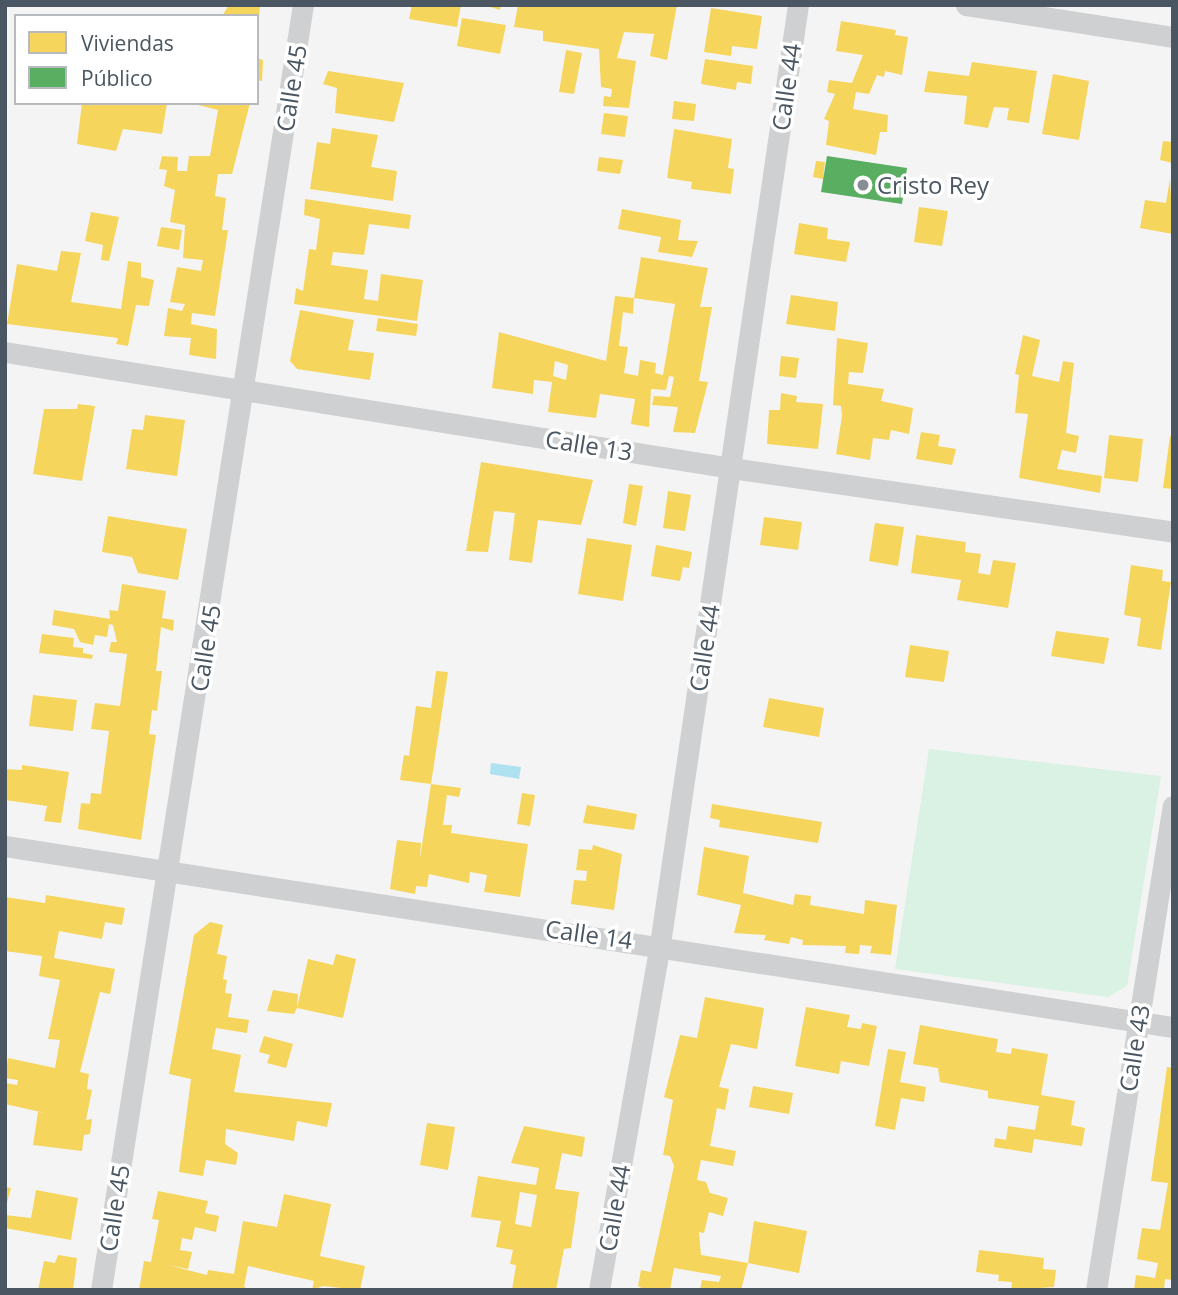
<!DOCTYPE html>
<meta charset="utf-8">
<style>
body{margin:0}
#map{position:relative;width:1178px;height:1295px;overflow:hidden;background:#f4f4f4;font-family:"Open Sans",sans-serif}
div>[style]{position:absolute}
.green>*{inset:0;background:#d9f2e3}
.water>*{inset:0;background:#aee2f0}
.homes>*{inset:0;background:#f6d55c}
.public>*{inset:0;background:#5aae61}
.street>*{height:21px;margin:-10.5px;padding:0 10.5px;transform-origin:10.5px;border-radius:10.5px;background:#ced0d2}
.dots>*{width:19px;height:19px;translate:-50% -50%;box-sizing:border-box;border:4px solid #fff;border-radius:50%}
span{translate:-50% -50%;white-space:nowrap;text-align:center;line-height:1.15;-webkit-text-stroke:7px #fff;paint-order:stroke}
.street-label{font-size:24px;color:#4a5661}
.poi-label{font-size:24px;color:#4a5661}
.left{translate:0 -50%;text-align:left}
.frame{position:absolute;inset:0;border:7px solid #4a5661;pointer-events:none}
.legend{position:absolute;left:14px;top:14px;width:245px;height:91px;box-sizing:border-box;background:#fff;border:2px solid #b7bbc0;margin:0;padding:9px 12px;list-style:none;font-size:21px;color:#4a5661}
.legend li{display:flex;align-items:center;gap:14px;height:35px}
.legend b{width:35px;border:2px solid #b7bbc0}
</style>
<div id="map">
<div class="green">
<i style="clip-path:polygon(929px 749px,1161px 776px,1127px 986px,1108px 997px,895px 969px)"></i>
</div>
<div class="water">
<i style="clip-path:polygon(491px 763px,521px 767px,519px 779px,490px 774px)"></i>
</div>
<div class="homes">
<i style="clip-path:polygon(229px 5px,260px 5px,259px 16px,222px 16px)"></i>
<i style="clip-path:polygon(412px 5px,461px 5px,457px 27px,409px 19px)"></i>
<i style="clip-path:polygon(483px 5px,501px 5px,500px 10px)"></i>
<i style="clip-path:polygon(518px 5px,677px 5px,667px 60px,650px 56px,654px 34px,624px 32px,617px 58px,636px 61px,629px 108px,603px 106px,604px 96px,611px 97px,612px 89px,601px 87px,599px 49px,543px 41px,543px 31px,514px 27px)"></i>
<i style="clip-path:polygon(711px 8px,762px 16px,757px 49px,732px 46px,731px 56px,704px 52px)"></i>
<i style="clip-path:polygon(462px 18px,506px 25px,500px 54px,457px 46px)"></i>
<i style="clip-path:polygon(841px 21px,896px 30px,895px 35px,908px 37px,902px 75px,885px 71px,884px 77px,877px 75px,869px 94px,856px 92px,853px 109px,888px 115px,887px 132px,880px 132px,876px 155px,826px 145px,829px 121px,824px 119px,835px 94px,827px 92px,829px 80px,852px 83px,863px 55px,836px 51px)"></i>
<i style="clip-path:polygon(566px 50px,582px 53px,574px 94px,559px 92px)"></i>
<i style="clip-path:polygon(257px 58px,263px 60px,262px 81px,257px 80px)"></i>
<i style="clip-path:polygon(705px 59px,753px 66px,751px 84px,737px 82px,736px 90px,701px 84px)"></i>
<i style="clip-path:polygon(972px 62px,1037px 71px,1029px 123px,1007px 120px,1009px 108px,994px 107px,988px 128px,964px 124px,967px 96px,924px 92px,928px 71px,969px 76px)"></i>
<i style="clip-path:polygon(328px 71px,404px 83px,394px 122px,335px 113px,337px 88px,323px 84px)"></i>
<i style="clip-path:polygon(1053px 74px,1089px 81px,1079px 140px,1042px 134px)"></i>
<i style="clip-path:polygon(674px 101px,696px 104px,694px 121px,672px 119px)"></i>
<i style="clip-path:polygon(82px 103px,167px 103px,162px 134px,123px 129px,116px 151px,77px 144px)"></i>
<i style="clip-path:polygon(190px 103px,250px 103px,232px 174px,218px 174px,215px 196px,226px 198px,222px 230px,228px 230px,215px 316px,192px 313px,191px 324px,217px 329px,216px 359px,189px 355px,191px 338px,164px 336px,168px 308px,182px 311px,185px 304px,170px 302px,177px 267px,201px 271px,203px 260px,183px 258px,185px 225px,170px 222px,175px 190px,164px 186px,167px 170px,159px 169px,162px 156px,178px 157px,177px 171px,187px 171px,189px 156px,210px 156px,218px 110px)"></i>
<i style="clip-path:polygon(604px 113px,628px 116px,625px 137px,601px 134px)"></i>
<i style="clip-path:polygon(332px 128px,378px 135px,371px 167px,397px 171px,393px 201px,310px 189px,317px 142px,330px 144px)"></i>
<i style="clip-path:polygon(674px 129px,732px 139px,728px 168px,734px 169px,731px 194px,691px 189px,692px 182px,667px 178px)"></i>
<i style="clip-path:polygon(1163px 141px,1173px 142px,1173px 163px,1160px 160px)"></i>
<i style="clip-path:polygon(599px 157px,623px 160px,620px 174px,597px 171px)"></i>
<i style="clip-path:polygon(816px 161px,825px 162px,823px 179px,813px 177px)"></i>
<i style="clip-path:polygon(1170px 179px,1173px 234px,1140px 228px,1145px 200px,1166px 203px)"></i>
<i style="clip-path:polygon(305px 199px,411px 215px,409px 229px,369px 224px,364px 255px,333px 252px,331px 265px,368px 270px,364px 299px,378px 301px,381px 274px,423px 280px,417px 321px,294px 304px,296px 288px,303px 291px,309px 249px,316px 250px,320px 219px,304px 215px)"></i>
<i style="clip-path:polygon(919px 207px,948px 211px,942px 246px,914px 242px)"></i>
<i style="clip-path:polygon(622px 209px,681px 220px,678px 240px,698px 241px,692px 257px,658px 252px,661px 237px,618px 229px)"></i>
<i style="clip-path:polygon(91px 212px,119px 217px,109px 261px,101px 260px,103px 245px,85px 241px)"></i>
<i style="clip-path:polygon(799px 223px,828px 228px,827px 239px,850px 242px,846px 262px,794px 254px)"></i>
<i style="clip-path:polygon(161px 227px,182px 230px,179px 250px,157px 246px)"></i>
<i style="clip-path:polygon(61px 251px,81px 253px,71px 302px,121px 309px,128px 261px,141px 263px,141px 277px,154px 280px,149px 306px,136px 305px,128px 346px,116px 344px,118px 338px,7px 324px,17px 264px,57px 271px)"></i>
<i style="clip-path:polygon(evenodd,641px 257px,708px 268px,700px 307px,712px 307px,699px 381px,708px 382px,695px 433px,673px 432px,678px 407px,652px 405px,654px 396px,670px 397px,674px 377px,669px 376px,666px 390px,651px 389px,649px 427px,631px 424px,635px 399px,600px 394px,596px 418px,548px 412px,552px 382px,534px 380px,533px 394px,492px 388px,499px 332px,606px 361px,615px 296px,634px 298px,633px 314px,623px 312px,619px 346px,628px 347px,624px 373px,638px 376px,640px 360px,656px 363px,655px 373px,663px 375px,675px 304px,634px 298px,641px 257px,555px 361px,568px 365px,566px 380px,553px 376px,555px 361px)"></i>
<i style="clip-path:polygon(791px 295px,838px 302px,835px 331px,786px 324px)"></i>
<i style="clip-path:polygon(300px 310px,354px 320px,348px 350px,374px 353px,370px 380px,297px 369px,290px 361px)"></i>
<i style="clip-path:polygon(378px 318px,418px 324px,416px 336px,376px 331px)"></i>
<i style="clip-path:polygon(1023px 335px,1040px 340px,1032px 376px,1059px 382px,1063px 361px,1074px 363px,1066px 433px,1079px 436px,1076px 453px,1062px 450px,1057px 469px,1102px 476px,1100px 493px,1019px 478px,1028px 414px,1015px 413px,1019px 375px,1015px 374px)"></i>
<i style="clip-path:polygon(837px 338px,868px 343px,863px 373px,849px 372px,848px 384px,884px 389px,881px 401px,913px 408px,909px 434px,891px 430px,889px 440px,873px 438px,870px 460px,836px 454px,842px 416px,841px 406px,833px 405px)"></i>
<i style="clip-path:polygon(781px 356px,799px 358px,796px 378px,779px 376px)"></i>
<i style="clip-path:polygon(781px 393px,797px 396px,796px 402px,823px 404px,818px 449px,767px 444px,769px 410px,780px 410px)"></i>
<i style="clip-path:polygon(78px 404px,95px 406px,82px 481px,33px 474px,44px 409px,77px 409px)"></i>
<i style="clip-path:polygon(145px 415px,185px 420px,177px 476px,126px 469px,132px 429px,143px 430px)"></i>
<i style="clip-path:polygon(921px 432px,940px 435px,938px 446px,956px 449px,952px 465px,916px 459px)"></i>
<i style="clip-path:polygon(1109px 435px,1143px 439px,1138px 482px,1104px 478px)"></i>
<i style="clip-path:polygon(1170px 436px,1173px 437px,1173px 489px,1163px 488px)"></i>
<i style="clip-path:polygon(481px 462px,593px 480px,581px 525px,538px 520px,532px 563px,509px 560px,515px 513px,494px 511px,488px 552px,466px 551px)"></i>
<i style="clip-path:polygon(629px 484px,643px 486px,636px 526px,623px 523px)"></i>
<i style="clip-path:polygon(668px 491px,691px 495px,685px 531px,663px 528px)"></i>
<i style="clip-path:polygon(108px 516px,187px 529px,178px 580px,138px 573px,132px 557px,102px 552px)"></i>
<i style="clip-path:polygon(764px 517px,802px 522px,798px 550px,760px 545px)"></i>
<i style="clip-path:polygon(875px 523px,904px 527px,898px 566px,869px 561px)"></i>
<i style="clip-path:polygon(916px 535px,966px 542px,965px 552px,981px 554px,978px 573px,990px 575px,993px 560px,1016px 563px,1008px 608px,957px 600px,961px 580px,911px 573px)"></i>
<i style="clip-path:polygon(587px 538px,632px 545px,623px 601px,578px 594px)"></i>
<i style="clip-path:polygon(656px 545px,692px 552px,689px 568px,683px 567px,680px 581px,651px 576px)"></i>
<i style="clip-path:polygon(1131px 565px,1163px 570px,1162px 581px,1171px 582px,1161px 650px,1137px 646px,1141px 618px,1124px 615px)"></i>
<i style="clip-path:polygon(122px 584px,166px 591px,162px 618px,174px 620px,173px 631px,161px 627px,156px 671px,162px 671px,157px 711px,152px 710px,149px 734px,156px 735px,141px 840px,78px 829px,81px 803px,90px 804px,91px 793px,101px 794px,109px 731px,91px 729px,95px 703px,120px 706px,127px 654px,109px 652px,111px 642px,117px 642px,113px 625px,109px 624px,107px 637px,95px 635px,93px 645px,80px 642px,74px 629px,52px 625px,54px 610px,110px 619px,109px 610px,118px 611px)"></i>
<i style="clip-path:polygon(1056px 631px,1109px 638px,1104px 664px,1051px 656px)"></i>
<i style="clip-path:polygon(42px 634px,74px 638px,73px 647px,83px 648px,83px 653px,93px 655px,92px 659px,39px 653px)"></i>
<i style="clip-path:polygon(910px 645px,949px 651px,944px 682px,905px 677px)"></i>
<i style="clip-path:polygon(436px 671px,448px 672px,431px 784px,461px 788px,459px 797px,447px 795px,443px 825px,452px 825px,451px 833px,528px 844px,520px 897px,484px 892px,487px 875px,470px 872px,469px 883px,429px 874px,427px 887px,416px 886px,415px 894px,390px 889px,397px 840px,421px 843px,420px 859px,431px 784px,400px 780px,404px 755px,409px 756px,416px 706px,431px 708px)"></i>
<i style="clip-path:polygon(33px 695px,77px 700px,73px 731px,29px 726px)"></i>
<i style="clip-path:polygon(769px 698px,824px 708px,819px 737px,763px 727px)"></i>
<i style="clip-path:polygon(22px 765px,69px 772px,61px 823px,44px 821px,47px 806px,5px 800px,5px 769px,22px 770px)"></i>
<i style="clip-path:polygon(522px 793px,535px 795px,530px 826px,517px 824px)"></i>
<i style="clip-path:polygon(712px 804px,822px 822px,818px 843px,719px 827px,720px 820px,710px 818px)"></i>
<i style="clip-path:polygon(587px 805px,637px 814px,634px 830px,583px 823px)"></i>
<i style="clip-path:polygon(593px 845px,622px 854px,614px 910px,571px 904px,574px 880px,586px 881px,587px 871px,576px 870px,579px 849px,592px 850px)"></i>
<i style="clip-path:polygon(704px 847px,749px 856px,743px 893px,793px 905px,795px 894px,811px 896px,810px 905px,864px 914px,865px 900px,897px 905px,891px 955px,870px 953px,872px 946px,860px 945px,859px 954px,845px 953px,846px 946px,802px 945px,803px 940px,791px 937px,789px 944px,764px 940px,766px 935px,734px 933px,741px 905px,697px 895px)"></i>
<i style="clip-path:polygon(46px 895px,125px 908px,122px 925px,105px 922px,102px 939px,59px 931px,54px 958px,115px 969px,110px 994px,100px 992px,80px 1072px,89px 1074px,87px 1089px,92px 1090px,86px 1120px,92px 1119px,90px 1134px,84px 1135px,82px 1151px,33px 1145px,38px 1112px,45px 1113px,5px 1104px,5px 1083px,17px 1085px,18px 1080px,5px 1078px,8px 1058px,55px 1068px,60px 1040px,48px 1039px,60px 980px,39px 976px,42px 956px,5px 951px,5px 897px,45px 903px)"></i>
<i style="clip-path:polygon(210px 922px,223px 925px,217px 954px,227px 956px,223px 979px,227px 980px,225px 993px,232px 994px,228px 1017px,249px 1020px,247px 1033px,216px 1028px,212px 1049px,241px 1055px,234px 1092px,332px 1103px,327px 1127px,297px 1121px,294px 1141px,226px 1129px,225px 1144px,238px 1153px,236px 1165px,206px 1160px,203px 1176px,179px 1172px,191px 1079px,169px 1074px,194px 935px)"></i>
<i style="clip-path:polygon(336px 954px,356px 959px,343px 1018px,297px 1008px,294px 1014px,267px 1011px,273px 990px,298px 994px,297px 1008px,308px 959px,333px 965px)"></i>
<i style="clip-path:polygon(705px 997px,764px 1008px,757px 1049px,731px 1044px,719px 1087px,729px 1089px,725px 1110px,717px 1108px,710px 1146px,736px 1151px,733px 1166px,701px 1160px,697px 1180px,706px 1182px,710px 1193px,728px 1198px,723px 1216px,709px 1212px,704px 1233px,699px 1232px,701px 1255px,748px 1263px,741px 1290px,700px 1290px,702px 1280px,719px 1282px,721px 1276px,674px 1268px,670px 1290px,645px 1290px,638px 1286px,641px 1270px,651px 1272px,674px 1166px,670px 1156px,663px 1155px,673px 1100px,664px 1097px,680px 1035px,697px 1038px)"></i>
<i style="clip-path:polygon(806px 1007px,850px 1015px,847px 1027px,861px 1029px,862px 1023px,877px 1026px,869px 1066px,841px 1061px,839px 1074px,795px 1066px)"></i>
<i style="clip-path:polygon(920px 1025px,998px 1039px,996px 1052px,1011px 1054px,1012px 1048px,1048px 1054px,1041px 1095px,1075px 1101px,1071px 1125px,1085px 1128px,1082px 1146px,1034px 1139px,1032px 1153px,994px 1147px,995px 1138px,1006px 1140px,1008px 1126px,1035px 1130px,1039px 1106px,988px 1098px,988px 1091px,940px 1082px,938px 1068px,913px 1064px)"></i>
<i style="clip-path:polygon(264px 1036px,293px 1044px,286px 1068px,267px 1063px,270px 1055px,259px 1052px)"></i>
<i style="clip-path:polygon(888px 1049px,906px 1052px,900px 1082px,926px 1087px,924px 1102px,901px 1098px,895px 1130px,875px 1126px)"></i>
<i style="clip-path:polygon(1167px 1067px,1173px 1068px,1173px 1280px,1165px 1279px,1164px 1290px,1134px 1290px,1136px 1275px,1155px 1278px,1158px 1263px,1137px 1259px,1142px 1228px,1160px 1230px,1168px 1183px,1151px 1181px)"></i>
<i style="clip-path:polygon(753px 1086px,793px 1093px,789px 1114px,749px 1107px)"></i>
<i style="clip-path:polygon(427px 1123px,455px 1127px,448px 1170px,420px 1165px)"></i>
<i style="clip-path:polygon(evenodd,524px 1126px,585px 1137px,582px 1157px,562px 1153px,555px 1189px,579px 1192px,571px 1248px,564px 1249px,556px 1290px,512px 1290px,516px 1265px,510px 1264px,513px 1250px,496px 1247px,501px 1221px,471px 1217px,478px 1176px,536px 1185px,539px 1168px,511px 1163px,524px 1126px,520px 1192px,537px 1195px,531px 1227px,515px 1224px,520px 1192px)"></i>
<i style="clip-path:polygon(5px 1187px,11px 1188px,6px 1206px,5px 1206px)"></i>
<i style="clip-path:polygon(36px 1190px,78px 1198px,71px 1240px,5px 1228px,5px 1215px,31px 1218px)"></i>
<i style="clip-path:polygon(158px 1191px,208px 1201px,205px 1213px,219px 1216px,216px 1232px,195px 1227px,192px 1240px,182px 1238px,180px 1250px,192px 1252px,188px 1269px,168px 1265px,207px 1275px,208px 1270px,234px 1274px,243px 1221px,277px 1227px,284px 1194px,331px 1204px,320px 1256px,365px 1266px,360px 1290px,323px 1286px,312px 1290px,314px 1281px,248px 1266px,244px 1287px,254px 1290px,139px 1290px,144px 1261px,151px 1262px,159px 1220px,152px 1219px)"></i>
<i style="clip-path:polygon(754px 1221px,807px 1231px,799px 1273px,748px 1263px)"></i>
<i style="clip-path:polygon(979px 1250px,1044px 1258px,1043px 1269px,1056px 1270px,1054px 1287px,1011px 1290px,1012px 1282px,998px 1281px,999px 1275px,976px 1272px)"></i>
<i style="clip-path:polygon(58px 1255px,77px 1258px,73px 1290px,38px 1290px,44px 1261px,55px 1263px)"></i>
</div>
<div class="public">
<i style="clip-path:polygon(827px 156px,907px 168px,902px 204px,821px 192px)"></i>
</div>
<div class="street">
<i style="left:966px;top:5px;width:209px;rotate:8.8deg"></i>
<i style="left:5px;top:352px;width:735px;rotate:9.08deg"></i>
<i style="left:731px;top:468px;width:447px;rotate:8.2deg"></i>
<i style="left:5px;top:846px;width:1182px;rotate:8.81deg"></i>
<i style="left:101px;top:1290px;width:1301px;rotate:-81.07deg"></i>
<i style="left:599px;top:1290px;width:351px;rotate:-80deg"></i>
<i style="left:660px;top:944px;width:949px;rotate:-81.64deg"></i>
<i style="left:1096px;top:1290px;width:490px;rotate:-81deg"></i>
</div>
<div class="dots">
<i style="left:863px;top:185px;background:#868d94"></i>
</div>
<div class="street-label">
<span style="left:786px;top:87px;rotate:-82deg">Calle 44</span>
<span style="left:291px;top:88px;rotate:-81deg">Calle 45</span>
<span style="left:589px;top:445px;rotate:9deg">Calle 13</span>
<span style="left:205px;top:648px;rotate:-81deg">Calle 45</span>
<span style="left:704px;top:648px;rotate:-81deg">Calle 44</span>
<span style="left:589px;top:934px;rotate:8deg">Calle 14</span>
<span style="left:1134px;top:1048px;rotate:-81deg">Calle 43</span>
<span style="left:114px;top:1208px;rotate:-81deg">Calle 45</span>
<span style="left:614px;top:1208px;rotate:-80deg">Calle 44</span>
</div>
<div class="poi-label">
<span class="left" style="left:877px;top:185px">Cristo Rey</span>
</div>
<div class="frame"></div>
<ul class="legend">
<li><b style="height:19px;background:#f6d55c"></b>Viviendas</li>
<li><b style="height:19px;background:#5aae61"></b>Público</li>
</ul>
</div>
